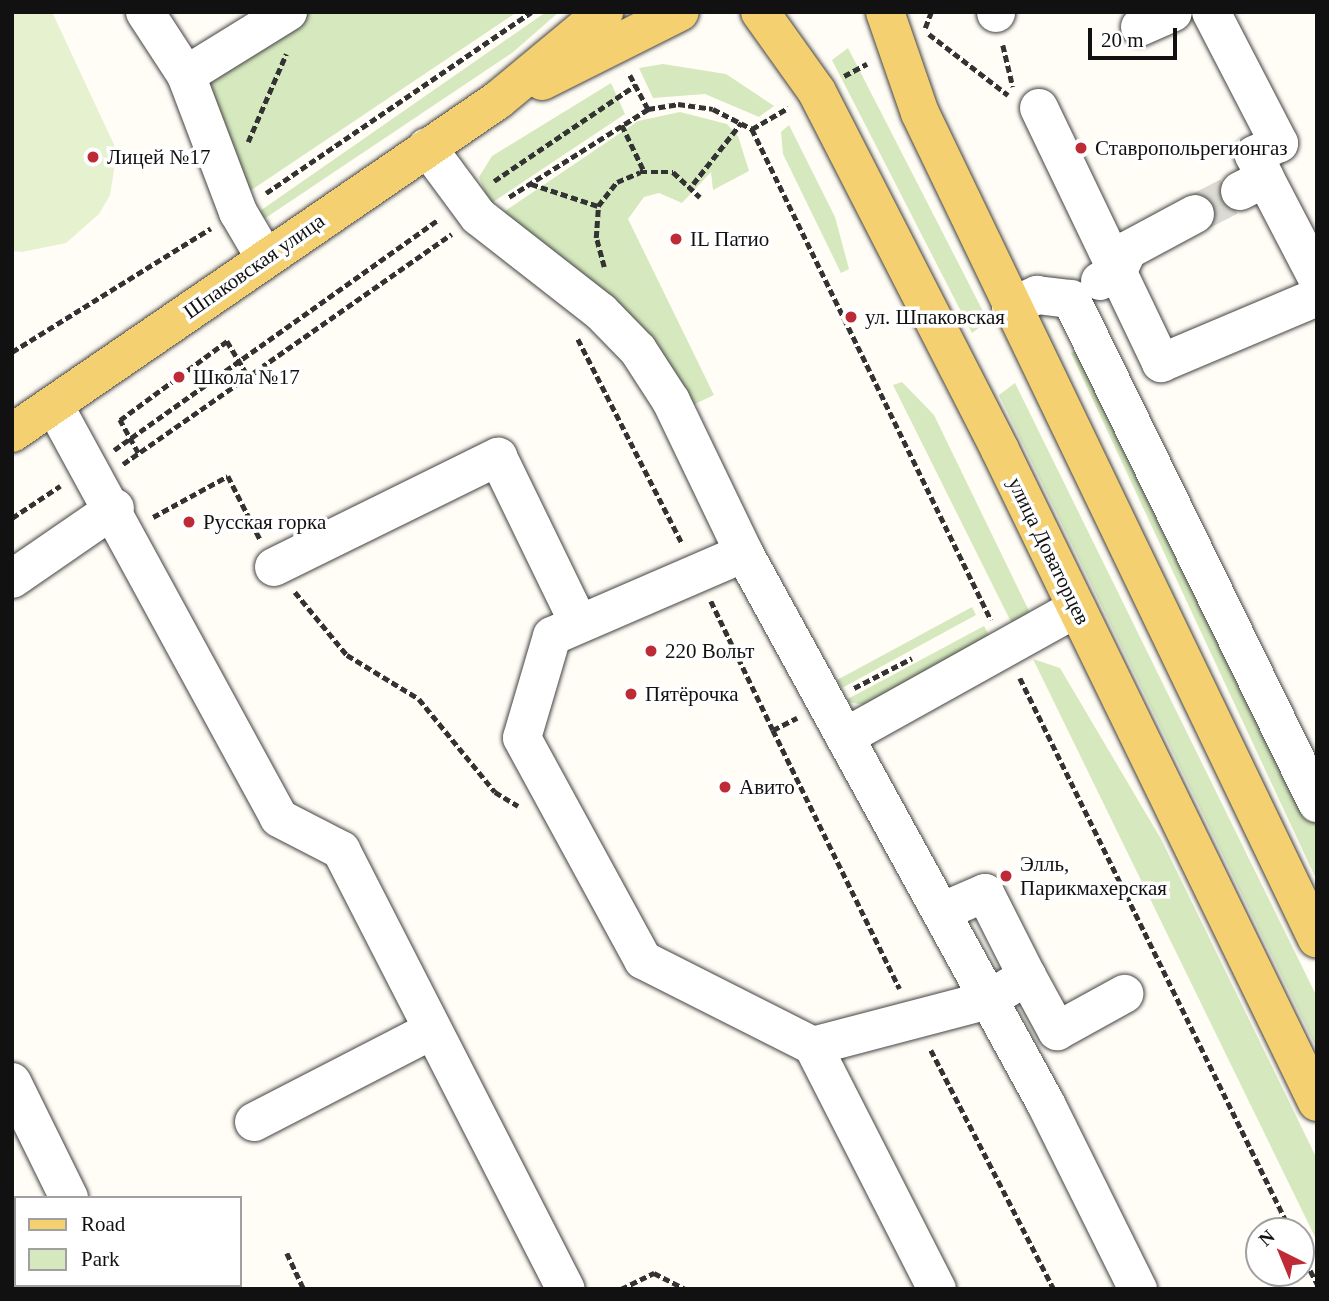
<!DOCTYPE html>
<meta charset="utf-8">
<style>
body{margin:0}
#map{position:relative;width:1329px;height:1301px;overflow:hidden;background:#fffdf5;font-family:Georgia,serif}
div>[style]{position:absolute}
.green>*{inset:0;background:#d6e9be}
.pitch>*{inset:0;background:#e6f1d0}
.minor-tunnel>*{height:38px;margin-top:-19px;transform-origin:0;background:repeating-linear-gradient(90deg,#dbdad3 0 38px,transparent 0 57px)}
.path>*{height:4.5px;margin-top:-2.25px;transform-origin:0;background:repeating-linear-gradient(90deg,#333 0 7px,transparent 0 10.5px)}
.roads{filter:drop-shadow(0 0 2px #444) drop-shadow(0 0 2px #444)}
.minor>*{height:38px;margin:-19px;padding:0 19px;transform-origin:19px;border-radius:19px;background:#fff}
.major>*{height:38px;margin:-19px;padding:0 19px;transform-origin:19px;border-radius:19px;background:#f4d070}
.dots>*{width:19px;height:19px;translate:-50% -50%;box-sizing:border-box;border:4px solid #fff;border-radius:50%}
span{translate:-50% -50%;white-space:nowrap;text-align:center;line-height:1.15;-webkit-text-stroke:7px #fff;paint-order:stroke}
.poi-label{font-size:21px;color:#111}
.left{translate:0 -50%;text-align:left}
.street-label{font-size:21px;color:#111}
.frame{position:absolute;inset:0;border:14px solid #111;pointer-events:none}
.legend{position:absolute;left:14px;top:1196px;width:228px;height:91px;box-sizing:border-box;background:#fff;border:2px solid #a0a0a0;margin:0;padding:9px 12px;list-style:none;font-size:21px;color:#111}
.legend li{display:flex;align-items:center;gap:14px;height:35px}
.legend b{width:35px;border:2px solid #a0a0a0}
.north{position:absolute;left:1245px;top:1217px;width:70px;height:70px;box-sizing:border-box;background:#fff;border:2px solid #a0a0a0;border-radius:50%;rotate:317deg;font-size:19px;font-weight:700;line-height:28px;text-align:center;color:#111}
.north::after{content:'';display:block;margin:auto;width:24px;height:32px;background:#be2b36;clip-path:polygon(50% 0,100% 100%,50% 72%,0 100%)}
.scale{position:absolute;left:1088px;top:28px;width:89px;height:32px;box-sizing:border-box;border:4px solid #111;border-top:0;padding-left:9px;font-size:21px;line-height:24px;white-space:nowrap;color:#111;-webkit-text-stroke:5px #fff;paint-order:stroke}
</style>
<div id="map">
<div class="green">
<i style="clip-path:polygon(310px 12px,517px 12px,244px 195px,206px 86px,222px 64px)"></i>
<i style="clip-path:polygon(546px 12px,559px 12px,512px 53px,261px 221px,257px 213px)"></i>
<i style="clip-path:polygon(848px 48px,988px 321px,972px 333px,832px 60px)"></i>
<i style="clip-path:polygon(663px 64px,726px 74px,774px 106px,759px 117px,705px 94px,653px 98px,639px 68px)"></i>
<i style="clip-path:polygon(611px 83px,625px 114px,490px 204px,479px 177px,492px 156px)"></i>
<i style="clip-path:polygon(680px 112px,727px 124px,738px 136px,749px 171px,713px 190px,711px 172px,682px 203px,659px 193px,644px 197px,628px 219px,714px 395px,693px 405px,499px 215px,638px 121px)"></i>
<i style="clip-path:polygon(789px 125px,835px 217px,849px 269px,841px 273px,783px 154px,781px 132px)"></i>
<i style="clip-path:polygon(1087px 347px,1317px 821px,1317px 881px,1071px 353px)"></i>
<i style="clip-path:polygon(902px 382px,934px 415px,1030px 613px,1017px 634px,893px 385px)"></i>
<i style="clip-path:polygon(1015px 383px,1317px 997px,1317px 1049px,999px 395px)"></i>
<i style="clip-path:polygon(972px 607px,976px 615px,842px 688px,837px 680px)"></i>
<i style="clip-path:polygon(984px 626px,992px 641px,869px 706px,844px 701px)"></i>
<i style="clip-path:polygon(1033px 659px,1060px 668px,1161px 839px,1317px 1159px,1317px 1241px)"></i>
</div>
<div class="pitch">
<i style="clip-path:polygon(12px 12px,52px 12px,117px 151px,110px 195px,99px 214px,66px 243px,22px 252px,12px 251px)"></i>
</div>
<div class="minor-tunnel">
<i style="left:1195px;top:214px;width:51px;rotate:-27.1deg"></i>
</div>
<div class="path">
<i style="left:925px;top:28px;width:17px;rotate:-69deg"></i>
<i style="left:929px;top:34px;width:100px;rotate:37.7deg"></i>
<i style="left:1003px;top:45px;width:43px;rotate:76.6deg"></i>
<i style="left:630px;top:75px;width:38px;rotate:62deg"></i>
<i style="left:844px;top:76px;width:26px;rotate:-28deg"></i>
<i style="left:622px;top:125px;width:51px;rotate:64.4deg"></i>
<i style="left:752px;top:129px;width:42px;rotate:-30.3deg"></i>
<i style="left:248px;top:142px;width:96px;rotate:-66.6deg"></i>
<i style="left:494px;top:181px;width:171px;rotate:-34.1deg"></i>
<i style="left:531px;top:184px;width:71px;rotate:18.2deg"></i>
<i style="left:693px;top:184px;width:78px;rotate:-51.8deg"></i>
<i style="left:266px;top:193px;width:321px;rotate:-34.3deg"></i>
<i style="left:509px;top:197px;width:165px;rotate:-32.3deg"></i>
<i style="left:648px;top:109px;width:30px;rotate:-9deg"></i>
<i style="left:678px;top:104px;width:35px;rotate:8deg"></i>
<i style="left:713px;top:109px;width:44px;rotate:27.1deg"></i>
<i style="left:752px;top:129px;width:546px;rotate:64.04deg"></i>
<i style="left:604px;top:267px;width:30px;rotate:-105deg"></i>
<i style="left:596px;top:238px;width:32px;rotate:-86deg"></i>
<i style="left:598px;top:206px;width:31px;rotate:-52deg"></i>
<i style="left:617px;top:182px;width:25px;rotate:-23deg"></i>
<i style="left:640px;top:172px;width:33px"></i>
<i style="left:673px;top:172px;width:37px;rotate:43deg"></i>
<i style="left:578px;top:339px;width:229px;rotate:63deg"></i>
<i style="left:12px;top:352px;width:234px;rotate:-31.9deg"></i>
<i style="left:114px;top:450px;width:397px;rotate:-35.4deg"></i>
<i style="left:138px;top:453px;width:38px;rotate:-119deg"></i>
<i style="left:120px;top:420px;width:133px;rotate:-36.4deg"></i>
<i style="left:227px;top:341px;width:41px;rotate:59deg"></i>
<i style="left:123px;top:464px;width:401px;rotate:-35deg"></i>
<i style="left:153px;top:517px;width:85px;rotate:-28.7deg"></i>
<i style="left:228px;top:476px;width:71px;rotate:63.1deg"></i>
<i style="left:12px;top:518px;width:58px;rotate:-33.7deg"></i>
<i style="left:295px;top:592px;width:82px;rotate:50.5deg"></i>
<i style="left:347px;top:655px;width:84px;rotate:31.4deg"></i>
<i style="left:419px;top:699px;width:120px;rotate:50.7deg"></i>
<i style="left:495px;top:792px;width:27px;rotate:31deg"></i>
<i style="left:711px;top:601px;width:143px;rotate:64.3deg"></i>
<i style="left:773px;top:730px;width:27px;rotate:-27deg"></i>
<i style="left:1020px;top:678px;width:616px;rotate:63.89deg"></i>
<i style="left:854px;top:688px;width:65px;rotate:-27.3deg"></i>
<i style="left:773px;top:730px;width:288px;rotate:63.9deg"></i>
<i style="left:931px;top:1050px;width:269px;rotate:62.8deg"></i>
<i style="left:1301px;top:1252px;width:36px;rotate:63deg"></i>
<i style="left:287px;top:1253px;width:40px;rotate:65deg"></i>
<i style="left:621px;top:1289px;width:37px;rotate:-26deg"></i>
<i style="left:654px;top:1273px;width:35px;rotate:27deg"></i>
</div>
<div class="roads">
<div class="minor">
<i style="left:145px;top:12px;width:75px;rotate:56.9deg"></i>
<i style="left:186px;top:75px;width:147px;rotate:69.2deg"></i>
<i style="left:238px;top:212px;width:53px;rotate:59.6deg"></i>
<i style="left:996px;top:12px;width:1px;rotate:90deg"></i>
<i style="left:1211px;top:12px;width:148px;rotate:62.6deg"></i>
<i style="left:1279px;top:143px;width:28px;rotate:154deg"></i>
<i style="left:1254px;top:155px;width:25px;rotate:64deg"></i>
<i style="left:1140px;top:27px;width:36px;rotate:-24deg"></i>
<i style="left:186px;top:75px;width:120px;rotate:-31.7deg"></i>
<i style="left:1039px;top:108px;width:283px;rotate:64.4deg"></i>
<i style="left:1161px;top:363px;width:169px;rotate:-22.9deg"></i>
<i style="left:427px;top:147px;width:86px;rotate:53.5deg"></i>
<i style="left:478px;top:216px;width:156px;rotate:38deg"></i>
<i style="left:601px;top:312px;width:53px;rotate:45.8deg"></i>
<i style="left:638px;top:350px;width:61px;rotate:57.1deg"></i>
<i style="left:671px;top:401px;width:169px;rotate:64.3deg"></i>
<i style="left:744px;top:553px;width:628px;rotate:61.27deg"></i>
<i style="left:1046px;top:1104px;width:207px;rotate:63.6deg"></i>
<i style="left:1240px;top:191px;width:28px;rotate:-27deg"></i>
<i style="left:1265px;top:178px;width:113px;rotate:62.5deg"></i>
<i style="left:1100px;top:281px;width:21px;rotate:-29deg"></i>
<i style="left:1118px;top:271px;width:23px;rotate:-65deg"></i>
<i style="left:1128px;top:250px;width:76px;rotate:-28.2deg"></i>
<i style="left:1011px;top:307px;width:29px;rotate:-25deg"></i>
<i style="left:1037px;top:295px;width:34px;rotate:7deg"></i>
<i style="left:1071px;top:299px;width:561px;rotate:63.98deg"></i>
<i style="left:54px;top:405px;width:470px;rotate:61.4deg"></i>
<i style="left:279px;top:818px;width:70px;rotate:27.3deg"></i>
<i style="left:341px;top:850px;width:493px;rotate:62.9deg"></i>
<i style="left:744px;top:553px;width:209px;rotate:156.6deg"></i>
<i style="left:552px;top:636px;width:106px;rotate:106.4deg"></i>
<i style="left:522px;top:738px;width:253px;rotate:61.4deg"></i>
<i style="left:643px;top:960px;width:191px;rotate:26.8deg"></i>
<i style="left:813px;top:1046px;width:181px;rotate:-14.7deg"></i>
<i style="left:988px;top:1000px;width:46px;rotate:-31.6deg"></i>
<i style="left:1027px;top:976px;width:63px;rotate:61.4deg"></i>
<i style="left:1057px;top:1031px;width:77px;rotate:-28.9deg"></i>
<i style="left:274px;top:567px;width:250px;rotate:-26.2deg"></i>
<i style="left:498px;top:457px;width:183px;rotate:64.1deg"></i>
<i style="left:12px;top:579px;width:125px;rotate:-34.6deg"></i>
<i style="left:845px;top:737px;width:265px;rotate:-29.1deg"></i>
<i style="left:941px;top:912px;width:48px;rotate:-23.4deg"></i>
<i style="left:985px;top:893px;width:93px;rotate:63.2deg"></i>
<i style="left:813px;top:1046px;width:273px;rotate:63deg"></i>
<i style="left:12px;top:1082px;width:129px;rotate:63.8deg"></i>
<i style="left:254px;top:1122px;width:200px;rotate:-27.3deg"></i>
<i style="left:12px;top:1259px;width:4px;rotate:-27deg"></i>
</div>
<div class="major">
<i style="left:760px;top:12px;width:98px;rotate:54.5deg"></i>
<i style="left:817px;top:92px;width:402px;rotate:62.9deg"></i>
<i style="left:1000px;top:450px;width:725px;rotate:64.07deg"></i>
<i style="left:885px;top:12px;width:107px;rotate:70.9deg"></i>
<i style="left:920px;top:113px;width:916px;rotate:64.33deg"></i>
<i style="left:542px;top:81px;width:154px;rotate:-26.6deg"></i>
<i style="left:12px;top:433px;width:589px;rotate:-34.42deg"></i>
<i style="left:498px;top:100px;width:138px;rotate:-39.7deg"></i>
</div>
</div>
<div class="dots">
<i style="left:1081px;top:148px;background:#be2b36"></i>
<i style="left:93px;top:157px;background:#be2b36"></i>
<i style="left:676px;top:239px;background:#be2b36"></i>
<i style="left:851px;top:317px;background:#be2b36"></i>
<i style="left:179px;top:377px;background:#be2b36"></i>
<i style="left:189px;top:522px;background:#be2b36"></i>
<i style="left:651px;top:651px;background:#be2b36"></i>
<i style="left:631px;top:694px;background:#be2b36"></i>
<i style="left:725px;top:787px;background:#be2b36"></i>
<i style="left:1006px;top:876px;background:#be2b36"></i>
</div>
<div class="poi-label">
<span class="left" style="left:1095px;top:148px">Ставропольрегионгаз</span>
<span class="left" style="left:107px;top:157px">Лицей №17</span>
<span class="left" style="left:690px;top:239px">IL Патио</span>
<span class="left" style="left:865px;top:317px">ул. Шпаковская</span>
<span class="left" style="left:193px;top:377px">Школа №17</span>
<span class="left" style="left:203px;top:522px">Русская горка</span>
<span class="left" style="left:665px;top:651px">220 Вольт</span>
<span class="left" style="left:645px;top:694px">Пятёрочка</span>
<span class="left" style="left:739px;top:787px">Авито</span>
<span class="left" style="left:1020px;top:876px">Элль,<br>Парикмахерская</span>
</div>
<div class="street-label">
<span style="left:254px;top:266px;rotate:-35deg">Шпаковская улица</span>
<span style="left:1049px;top:551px;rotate:64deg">улица Доваторцев</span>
</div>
<div class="frame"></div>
<ul class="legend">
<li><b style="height:9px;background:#f4d070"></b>Road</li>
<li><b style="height:19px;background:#d6e9be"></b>Park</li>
</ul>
<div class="north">N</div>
<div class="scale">20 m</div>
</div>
